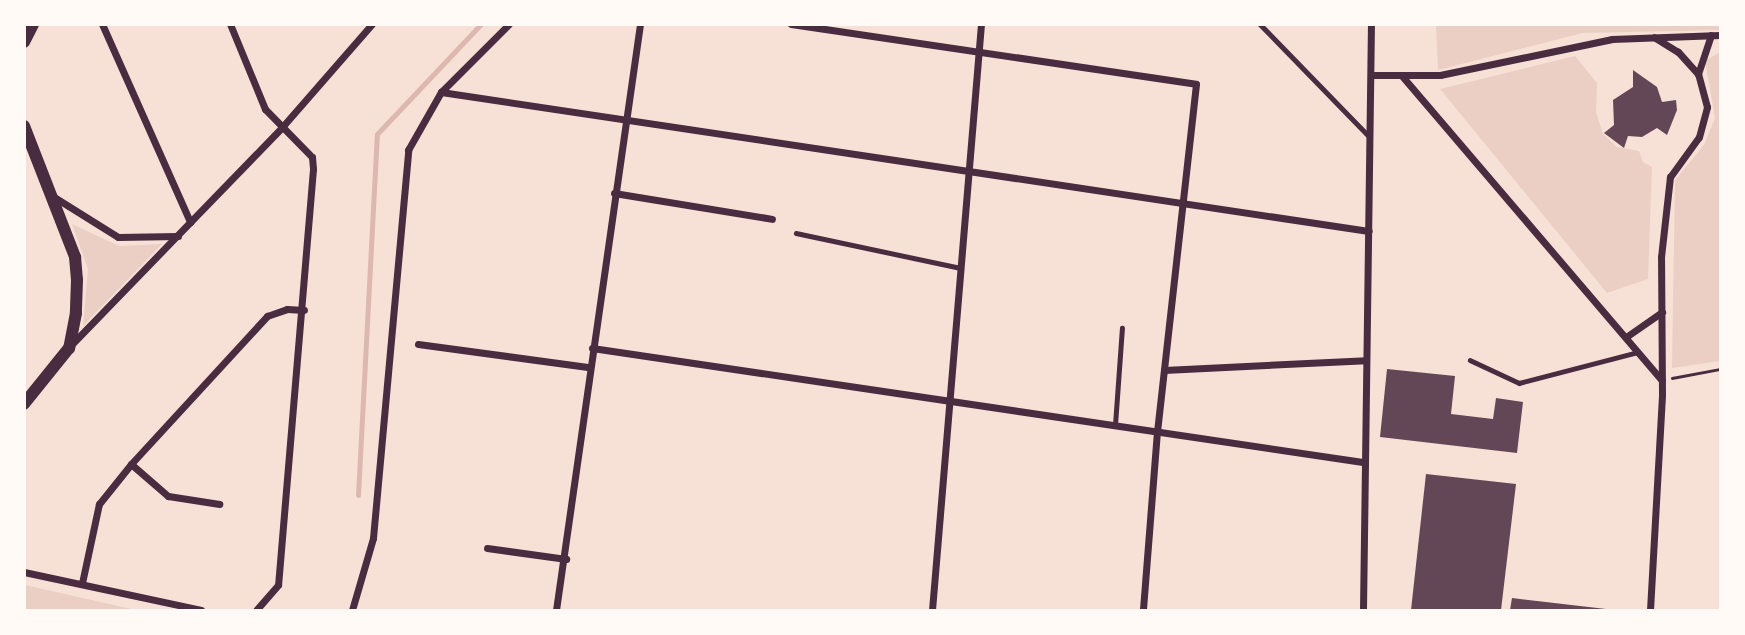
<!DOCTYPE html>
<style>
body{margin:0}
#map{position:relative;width:1745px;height:635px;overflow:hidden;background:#f7e1d7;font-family:"Alegreya Sans",sans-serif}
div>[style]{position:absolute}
.green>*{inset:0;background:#ebcfc5}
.stream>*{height:5px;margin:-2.5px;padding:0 2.5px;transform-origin:2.5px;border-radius:2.5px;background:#dcb8b0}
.building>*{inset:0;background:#644757}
.path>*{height:2.5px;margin:-1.25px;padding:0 1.25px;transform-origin:1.25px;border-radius:1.25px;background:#4a2c40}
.service>*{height:4.5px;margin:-2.25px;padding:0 2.25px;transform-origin:2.25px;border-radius:2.25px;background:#4a2c40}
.minor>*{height:7px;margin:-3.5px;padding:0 3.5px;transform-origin:3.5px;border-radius:3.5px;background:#4a2c40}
.secondary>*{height:12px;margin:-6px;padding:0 6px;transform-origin:6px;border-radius:6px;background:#4a2c40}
span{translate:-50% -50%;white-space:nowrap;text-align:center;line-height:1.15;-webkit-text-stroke:5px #fffaf5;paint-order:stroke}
.frame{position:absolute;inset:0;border:26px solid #fffaf5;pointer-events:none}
</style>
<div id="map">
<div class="green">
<i style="clip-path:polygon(1720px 24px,1720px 30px,1583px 33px,1438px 70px,1436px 25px)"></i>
<i style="clip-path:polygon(1720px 52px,1720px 361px,1672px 368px,1675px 180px,1704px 145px,1715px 118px,1705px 61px)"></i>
<i style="clip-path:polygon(1575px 56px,1597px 83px,1596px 112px,1603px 134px,1617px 147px,1639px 151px,1643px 162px,1652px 167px,1648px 279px,1607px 293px,1440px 89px)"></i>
<i style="clip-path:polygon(72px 224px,119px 246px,162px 244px,83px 326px,88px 269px)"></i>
<i style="clip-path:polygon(25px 585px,136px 610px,25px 610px)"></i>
</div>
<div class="stream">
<i style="left:358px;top:495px;width:361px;rotate:-87deg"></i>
<i style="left:377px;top:134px;width:151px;rotate:-46.6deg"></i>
</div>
<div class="building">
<i style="clip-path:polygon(1633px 70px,1657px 87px,1662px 102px,1676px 100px,1677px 110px,1667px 135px,1657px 128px,1642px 137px,1628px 136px,1624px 148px,1604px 133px,1614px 125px,1613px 100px,1633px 87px)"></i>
<i style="clip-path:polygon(1387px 369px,1455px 376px,1451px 414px,1493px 419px,1496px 398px,1523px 402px,1517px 453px,1380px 437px)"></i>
<i style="clip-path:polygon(1426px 474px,1516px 484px,1501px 610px,1411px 610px)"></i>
<i style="clip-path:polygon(1512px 598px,1606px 609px,1606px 610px,1510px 610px)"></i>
</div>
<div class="path">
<i style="left:1672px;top:378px;width:49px;rotate:-10.6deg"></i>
</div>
<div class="service">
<i style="left:1260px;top:24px;width:155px;rotate:45.8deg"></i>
<i style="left:796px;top:233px;width:168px;rotate:12deg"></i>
<i style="left:1470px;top:360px;width:54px;rotate:25.1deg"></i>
<i style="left:1519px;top:383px;width:123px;rotate:-14.6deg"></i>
<i style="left:1115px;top:425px;width:97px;rotate:-85.9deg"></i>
</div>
<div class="minor">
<i style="left:102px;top:24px;width:217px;rotate:66deg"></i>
<i style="left:230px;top:24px;width:92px;rotate:67.6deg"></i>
<i style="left:265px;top:109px;width:67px;rotate:45.6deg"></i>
<i style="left:312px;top:157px;width:12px;rotate:85deg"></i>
<i style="left:313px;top:169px;width:417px;rotate:94.8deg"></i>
<i style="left:278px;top:585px;width:33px;rotate:131deg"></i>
<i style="left:791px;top:24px;width:409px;rotate:8.4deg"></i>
<i style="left:1196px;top:84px;width:349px;rotate:96.4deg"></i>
<i style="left:1157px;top:431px;width:180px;rotate:94.5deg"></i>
<i style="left:1698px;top:74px;width:41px;rotate:-71.6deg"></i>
<i style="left:1372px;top:75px;width:68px"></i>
<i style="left:1440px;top:75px;width:176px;rotate:-11.8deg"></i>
<i style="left:1612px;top:39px;width:108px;rotate:-2.1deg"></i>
<i style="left:1402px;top:76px;width:400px;rotate:49.5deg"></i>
<i style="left:441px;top:92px;width:938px;rotate:8.52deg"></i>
<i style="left:614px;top:193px;width:160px;rotate:9.3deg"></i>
<i style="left:54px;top:197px;width:75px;rotate:32deg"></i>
<i style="left:118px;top:237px;width:60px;rotate:-1deg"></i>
<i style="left:1626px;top:337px;width:44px;rotate:-34.8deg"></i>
<i style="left:418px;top:344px;width:173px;rotate:7.7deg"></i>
<i style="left:71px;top:345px;width:305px;rotate:-45.9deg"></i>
<i style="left:283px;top:126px;width:135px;rotate:-48.9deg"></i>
<i style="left:592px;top:348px;width:779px;rotate:8.41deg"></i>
<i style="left:1164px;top:370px;width:202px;rotate:-2.8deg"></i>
<i style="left:131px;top:464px;width:49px;rotate:40.9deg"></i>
<i style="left:168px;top:496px;width:52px;rotate:8.9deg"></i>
<i style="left:487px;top:548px;width:80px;rotate:7.9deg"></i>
<i style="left:24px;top:572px;width:181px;rotate:12.1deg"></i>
<i style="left:82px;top:583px;width:81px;rotate:-77.9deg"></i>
<i style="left:99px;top:504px;width:51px;rotate:-51.3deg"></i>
<i style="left:131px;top:464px;width:201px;rotate:-47.4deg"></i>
<i style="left:267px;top:316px;width:21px;rotate:-19deg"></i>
<i style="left:287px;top:309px;width:17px;rotate:3deg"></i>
<i style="left:352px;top:610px;width:75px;rotate:-73.7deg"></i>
<i style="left:373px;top:538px;width:390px;rotate:-84.8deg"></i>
<i style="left:408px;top:150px;width:67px;rotate:-60.4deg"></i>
<i style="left:441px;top:92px;width:96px;rotate:-45deg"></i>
<i style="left:556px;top:610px;width:592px;rotate:-81.84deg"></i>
<i style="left:932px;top:610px;width:588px;rotate:-85.22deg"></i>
<i style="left:1363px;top:610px;width:586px;rotate:-89.22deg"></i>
<i style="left:1650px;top:610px;width:216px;rotate:-86.8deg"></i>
<i style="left:1662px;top:394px;width:137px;rotate:-90.4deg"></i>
<i style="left:1661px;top:257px;width:81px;rotate:-83.6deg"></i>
<i style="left:1670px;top:177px;width:49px;rotate:-54.1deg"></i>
<i style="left:1699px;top:137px;width:31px;rotate:-75deg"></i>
<i style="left:1707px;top:107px;width:34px;rotate:-105deg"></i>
<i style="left:1698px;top:74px;width:30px;rotate:-132deg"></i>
<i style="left:1678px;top:52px;width:28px;rotate:-148deg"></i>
</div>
<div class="secondary">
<i style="left:24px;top:42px;width:20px;rotate:-63deg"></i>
<i style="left:24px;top:126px;width:141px;rotate:68.7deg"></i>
<i style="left:75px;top:257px;width:23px;rotate:85deg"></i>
<i style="left:77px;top:280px;width:33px;rotate:92deg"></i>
<i style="left:76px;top:313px;width:36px;rotate:101deg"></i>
<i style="left:69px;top:348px;width:72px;rotate:128.8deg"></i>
</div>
<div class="frame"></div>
</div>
